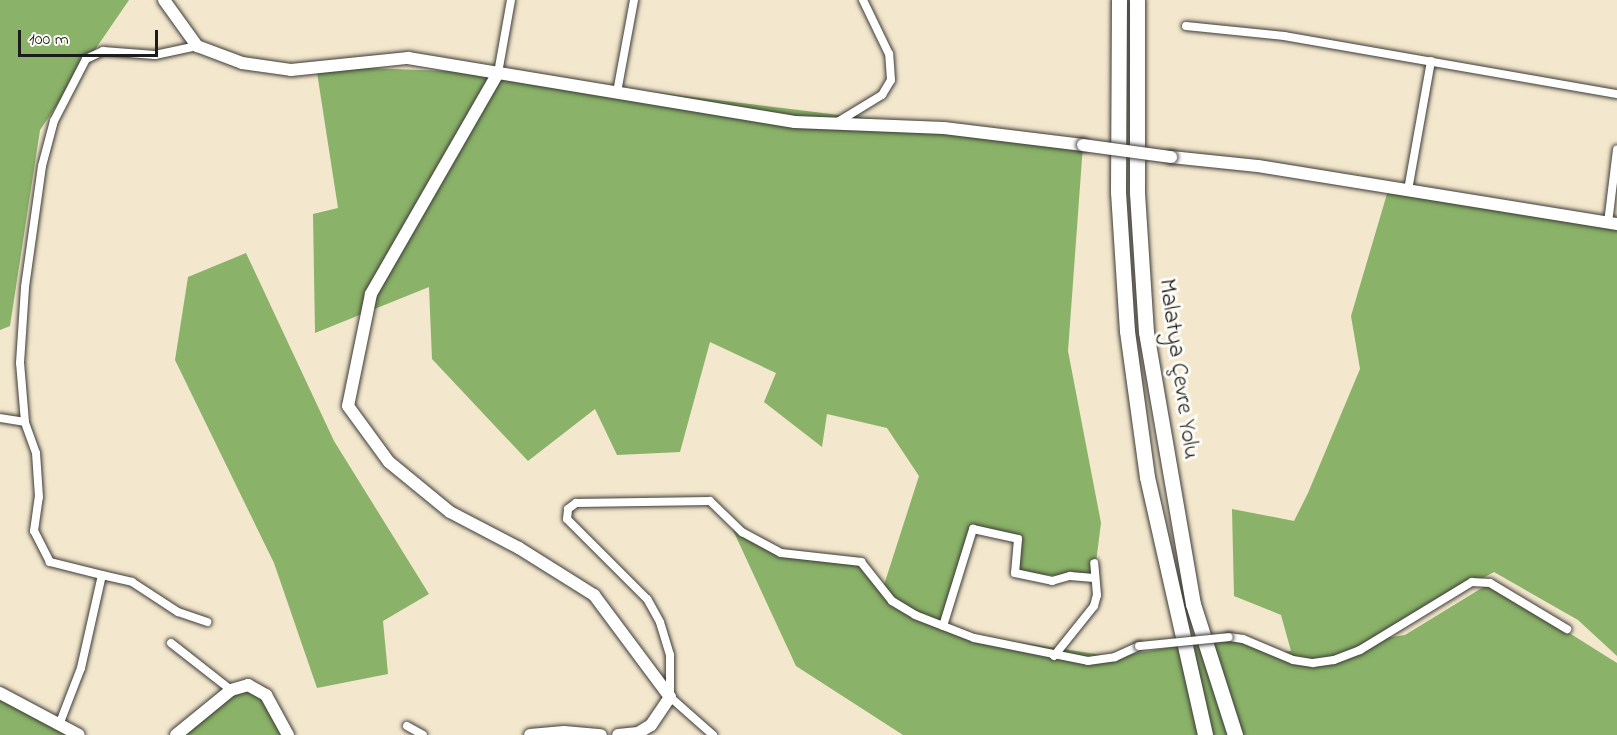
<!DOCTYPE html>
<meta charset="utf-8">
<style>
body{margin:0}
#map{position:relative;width:1617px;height:735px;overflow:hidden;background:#f3e7cd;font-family:"Indie Flower",sans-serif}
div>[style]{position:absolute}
.forest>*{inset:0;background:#8ab268}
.roads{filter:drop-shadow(0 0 2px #3c3a37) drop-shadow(0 0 2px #3c3a37)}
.street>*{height:8px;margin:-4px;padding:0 4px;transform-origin:4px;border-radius:4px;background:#fff}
.secondary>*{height:12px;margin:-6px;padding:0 6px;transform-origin:6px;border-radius:6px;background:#fff}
.highway>*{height:15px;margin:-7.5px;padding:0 7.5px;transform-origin:7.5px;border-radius:7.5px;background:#fff}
.bridges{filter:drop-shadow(0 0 2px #3c3a37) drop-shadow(0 0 2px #3c3a37)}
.street-bridge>*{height:8px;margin:-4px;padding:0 4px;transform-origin:4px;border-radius:4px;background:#fff}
.secondary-bridge>*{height:12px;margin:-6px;padding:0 6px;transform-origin:6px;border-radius:6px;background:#fff}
span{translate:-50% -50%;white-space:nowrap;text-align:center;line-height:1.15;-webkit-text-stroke:6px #fdfcf7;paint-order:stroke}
.street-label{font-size:24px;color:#1c1c1c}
.scale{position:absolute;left:18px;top:30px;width:140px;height:27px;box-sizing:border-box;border:3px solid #1c1c1c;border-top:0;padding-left:8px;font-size:18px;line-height:21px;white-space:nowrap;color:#1c1c1c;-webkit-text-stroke:4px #fdfcf7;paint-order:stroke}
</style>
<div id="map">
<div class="forest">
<i style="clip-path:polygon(0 0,129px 0,40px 130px,10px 326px,0 330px)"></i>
<i style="clip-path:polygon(316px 66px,498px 73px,1083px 145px,1068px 351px,1101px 523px,1094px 578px,1015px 573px,1018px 539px,973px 529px,944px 622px,965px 634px,1115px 657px,1229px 637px,1273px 653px,1291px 651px,1281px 615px,1234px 596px,1232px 509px,1294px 521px,1308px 493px,1360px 369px,1351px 316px,1389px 187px,1617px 224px,1617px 656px,1578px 620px,1494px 572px,1370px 640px,1405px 635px,1490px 583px,1617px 663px,1617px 735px,903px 735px,796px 666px,726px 515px,742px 532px,781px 553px,861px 562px,884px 585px,919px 476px,887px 428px,827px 414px,822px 447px,764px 402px,776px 373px,710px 342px,680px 452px,617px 455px,595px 409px,528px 461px,432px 359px,429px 287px,315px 333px,313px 214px,338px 208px)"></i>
<i style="clip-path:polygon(246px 253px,334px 441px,429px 594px,383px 621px,388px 674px,317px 688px,274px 563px,175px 360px,188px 277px)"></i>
<i style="clip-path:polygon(231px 690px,259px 691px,289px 735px,176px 735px)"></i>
<i style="clip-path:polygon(0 693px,79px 735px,0 735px)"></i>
</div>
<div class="roads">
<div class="street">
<i style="left:1186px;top:26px;width:99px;rotate:5.8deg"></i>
<i style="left:1284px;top:36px;width:338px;rotate:9.9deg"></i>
<i style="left:498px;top:73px;width:74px;rotate:-79.9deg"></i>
<i style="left:617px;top:92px;width:94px;rotate:-79.5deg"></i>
<i style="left:836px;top:123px;width:54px;rotate:-31.3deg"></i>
<i style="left:882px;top:95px;width:17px;rotate:-59deg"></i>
<i style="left:891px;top:80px;width:26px;rotate:-94deg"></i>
<i style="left:889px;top:54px;width:60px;rotate:-115.7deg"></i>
<i style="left:1408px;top:190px;width:131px;rotate:-79.9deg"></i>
<i style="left:1608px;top:223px;width:74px;rotate:-83deg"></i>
<i style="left:0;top:418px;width:25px;rotate:9deg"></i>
<i style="left:102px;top:575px;width:31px;rotate:13deg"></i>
<i style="left:132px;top:582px;width:55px;rotate:33.1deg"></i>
<i style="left:178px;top:612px;width:31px;rotate:19deg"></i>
<i style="left:943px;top:626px;width:102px;rotate:-72.8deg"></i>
<i style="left:973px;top:529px;width:46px;rotate:12.5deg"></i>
<i style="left:1018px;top:539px;width:34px;rotate:95deg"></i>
<i style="left:1015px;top:573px;width:38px;rotate:12deg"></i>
<i style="left:1052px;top:581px;width:19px;rotate:-16deg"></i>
<i style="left:1070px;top:576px;width:24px;rotate:5deg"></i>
<i style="left:1229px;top:637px;width:14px;rotate:8deg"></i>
<i style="left:1243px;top:639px;width:54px;rotate:22.8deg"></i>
<i style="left:1293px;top:660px;width:20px;rotate:9deg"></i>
<i style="left:1313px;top:663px;width:21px;rotate:-8deg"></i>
<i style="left:1334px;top:660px;width:28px;rotate:-21deg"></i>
<i style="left:1360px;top:650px;width:131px;rotate:-31.3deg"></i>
<i style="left:1472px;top:582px;width:18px;rotate:3deg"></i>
<i style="left:1490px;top:583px;width:90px;rotate:30.9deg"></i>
<i style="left:171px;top:643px;width:76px;rotate:38.1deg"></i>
<i style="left:1054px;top:656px;width:64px;rotate:-51.3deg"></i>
<i style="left:1094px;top:606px;width:11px;rotate:-75deg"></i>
<i style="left:1097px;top:595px;width:32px;rotate:-95deg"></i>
<i style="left:59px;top:725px;width:61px;rotate:-68.9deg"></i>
<i style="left:81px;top:668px;width:95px;rotate:-77.3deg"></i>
<i style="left:102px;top:575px;width:54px;rotate:-166deg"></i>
<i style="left:50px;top:562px;width:35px;rotate:-117deg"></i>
<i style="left:34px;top:531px;width:34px;rotate:-82deg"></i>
<i style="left:39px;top:497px;width:44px;rotate:-93.9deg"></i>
<i style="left:36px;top:453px;width:33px;rotate:-110deg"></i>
<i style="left:25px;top:422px;width:59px;rotate:-94.8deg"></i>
<i style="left:20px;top:363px;width:76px;rotate:-86.2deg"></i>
<i style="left:25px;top:287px;width:122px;rotate:-82deg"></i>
<i style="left:42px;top:166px;width:47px;rotate:-75.1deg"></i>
<i style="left:54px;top:121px;width:70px;rotate:-62.7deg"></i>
<i style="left:86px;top:59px;width:19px;rotate:-25deg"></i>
<i style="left:103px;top:51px;width:52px;rotate:4.4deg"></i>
<i style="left:155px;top:55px;width:43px;rotate:-12.1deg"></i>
<i style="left:407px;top:726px;width:18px;rotate:29deg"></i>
<i style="left:713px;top:735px;width:57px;rotate:-138.5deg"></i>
<i style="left:670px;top:697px;width:42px;rotate:-90deg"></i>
<i style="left:670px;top:655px;width:34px;rotate:-107deg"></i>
<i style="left:660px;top:622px;width:26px;rotate:-119deg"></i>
<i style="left:647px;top:599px;width:113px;rotate:-135deg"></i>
<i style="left:567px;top:519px;width:10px;rotate:-84deg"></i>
<i style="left:568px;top:509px;width:10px;rotate:-37deg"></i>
<i style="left:576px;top:503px;width:134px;rotate:-0.9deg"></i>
<i style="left:710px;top:501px;width:45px;rotate:44.1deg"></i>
<i style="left:742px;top:532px;width:44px;rotate:28.3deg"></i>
<i style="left:781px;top:553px;width:81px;rotate:6.4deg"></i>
<i style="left:861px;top:562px;width:50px;rotate:51.5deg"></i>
<i style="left:892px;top:601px;width:27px;rotate:31deg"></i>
<i style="left:915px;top:615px;width:63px;rotate:21.3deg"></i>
<i style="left:974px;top:638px;width:116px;rotate:11.4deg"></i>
<i style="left:1088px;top:661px;width:27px;rotate:-8deg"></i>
<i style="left:1115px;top:657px;width:26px;rotate:-25deg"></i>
</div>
<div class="secondary">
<i style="left:164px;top:0;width:57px;rotate:54.3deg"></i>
<i style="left:197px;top:46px;width:48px;rotate:20.7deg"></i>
<i style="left:242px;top:63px;width:49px;rotate:8.1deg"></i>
<i style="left:291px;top:70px;width:118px;rotate:-5.9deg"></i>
<i style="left:408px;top:58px;width:392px;rotate:9.4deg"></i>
<i style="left:795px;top:122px;width:149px;rotate:2.3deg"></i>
<i style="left:944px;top:128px;width:140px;rotate:7deg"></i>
<i style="left:498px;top:73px;width:255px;rotate:119.9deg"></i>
<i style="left:371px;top:294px;width:114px;rotate:101.6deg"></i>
<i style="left:348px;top:406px;width:69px;rotate:53.8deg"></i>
<i style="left:389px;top:462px;width:79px;rotate:39.3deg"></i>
<i style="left:450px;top:512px;width:78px;rotate:27.6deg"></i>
<i style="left:519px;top:548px;width:89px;rotate:32.1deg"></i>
<i style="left:594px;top:595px;width:127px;rotate:53.3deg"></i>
<i style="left:670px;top:697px;width:34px;rotate:124deg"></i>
<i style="left:651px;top:725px;width:15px;rotate:148deg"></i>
<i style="left:638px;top:733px;width:20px;rotate:174deg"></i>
<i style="left:1171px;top:157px;width:87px;rotate:5.9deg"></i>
<i style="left:1258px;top:166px;width:364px;rotate:9.2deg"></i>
<i style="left:0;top:693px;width:89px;rotate:28deg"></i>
<i style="left:176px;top:735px;width:71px;rotate:-39.3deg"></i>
<i style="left:231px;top:690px;width:18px;rotate:-16deg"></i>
<i style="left:248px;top:685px;width:21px;rotate:29deg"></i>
<i style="left:266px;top:695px;width:46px;rotate:61.2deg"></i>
<i style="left:530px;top:735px;width:34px;rotate:-5deg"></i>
<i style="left:564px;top:732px;width:37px;rotate:5deg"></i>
</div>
<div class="highway">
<i style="left:1119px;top:0;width:192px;rotate:90.3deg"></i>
<i style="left:1118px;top:192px;width:139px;rotate:86.3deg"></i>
<i style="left:1127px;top:331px;width:147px;rotate:82.2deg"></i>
<i style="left:1147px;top:477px;width:264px;rotate:77.3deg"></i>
<i style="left:1137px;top:0;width:193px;rotate:90deg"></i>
<i style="left:1137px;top:193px;width:139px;rotate:86.3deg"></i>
<i style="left:1146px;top:332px;width:276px;rotate:80.2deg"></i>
<i style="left:1193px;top:604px;width:138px;rotate:72.2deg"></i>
</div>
</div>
<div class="bridges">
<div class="street-bridge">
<i style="left:1139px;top:646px;width:90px;rotate:-5.7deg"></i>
</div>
<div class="secondary-bridge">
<i style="left:1083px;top:145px;width:89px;rotate:7.8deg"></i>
</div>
</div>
<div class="street-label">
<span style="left:1178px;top:369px;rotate:82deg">Malatya Çevre Yolu</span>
</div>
<div class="scale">100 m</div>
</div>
